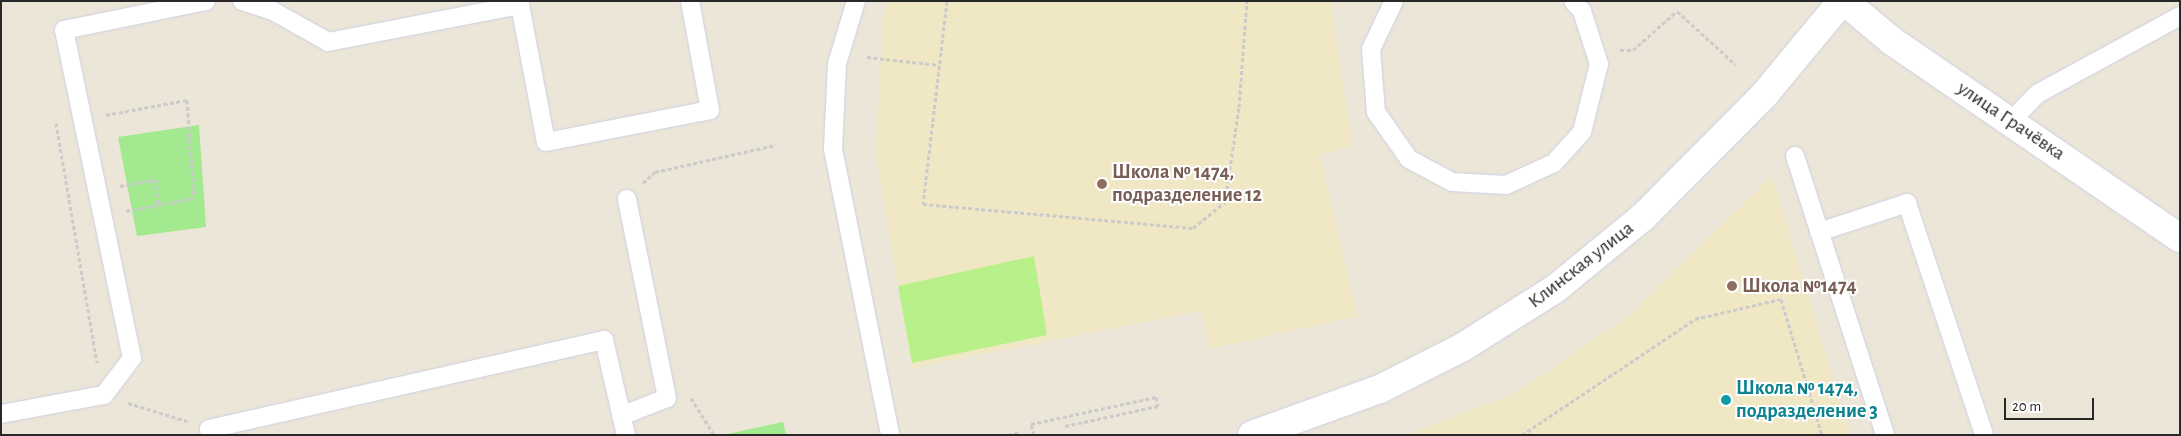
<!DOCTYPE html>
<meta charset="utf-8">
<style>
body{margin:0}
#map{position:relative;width:2181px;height:436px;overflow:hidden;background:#ece6d8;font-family:"Alegreya Sans",sans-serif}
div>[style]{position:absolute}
.education>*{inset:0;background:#f0e8c5}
.green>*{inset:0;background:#a2e98f}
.pitch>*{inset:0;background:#b8f189}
.path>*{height:3px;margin-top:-1.5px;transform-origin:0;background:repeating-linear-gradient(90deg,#cbcbcb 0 4px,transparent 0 6.5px)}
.roads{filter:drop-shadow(0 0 1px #cdcfe3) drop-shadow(0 0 1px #cdcfe3)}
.lane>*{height:18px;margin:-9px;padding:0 9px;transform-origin:9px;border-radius:9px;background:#fff}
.street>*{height:28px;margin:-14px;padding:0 14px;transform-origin:14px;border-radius:14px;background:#fff}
.dots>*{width:14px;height:14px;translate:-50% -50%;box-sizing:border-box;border:2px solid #fff;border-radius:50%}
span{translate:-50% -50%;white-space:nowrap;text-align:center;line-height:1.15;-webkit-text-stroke:4px #fff;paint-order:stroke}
.street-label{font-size:20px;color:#282828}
.education-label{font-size:20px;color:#785e54;font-weight:700}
.left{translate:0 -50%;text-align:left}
.culture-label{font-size:20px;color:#0d838f;font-weight:700}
.frame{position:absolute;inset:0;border:2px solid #282828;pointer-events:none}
.scale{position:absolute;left:2004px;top:398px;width:90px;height:22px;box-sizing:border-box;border:2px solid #282828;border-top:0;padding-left:6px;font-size:15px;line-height:18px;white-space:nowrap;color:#282828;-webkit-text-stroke:4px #fff;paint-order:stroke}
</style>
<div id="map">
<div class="education">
<i style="clip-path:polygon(889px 1px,1330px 1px,1353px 146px,1320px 155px,1357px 316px,1210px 349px,1201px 311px,912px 368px,876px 154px,883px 18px)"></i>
<i style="clip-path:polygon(1772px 176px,1850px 435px,1407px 435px,1518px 392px,1629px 315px)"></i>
</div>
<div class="green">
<i style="clip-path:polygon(199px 125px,206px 227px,137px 236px,118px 137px)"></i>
<i style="clip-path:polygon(783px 422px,786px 435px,723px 435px)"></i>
</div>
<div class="pitch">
<i style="clip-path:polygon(1034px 256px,1047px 335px,912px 363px,898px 286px)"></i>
</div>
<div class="path">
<i style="left:947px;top:1px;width:204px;rotate:96.7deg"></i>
<i style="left:923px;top:204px;width:271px;rotate:5.1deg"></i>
<i style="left:1193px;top:228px;width:41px;rotate:-39.1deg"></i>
<i style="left:1225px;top:202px;width:96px;rotate:-81.6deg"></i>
<i style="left:1239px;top:107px;width:106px;rotate:-85.7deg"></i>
<i style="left:1620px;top:50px;width:13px"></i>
<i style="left:1633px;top:50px;width:59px;rotate:-41.6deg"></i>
<i style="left:1677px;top:11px;width:79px;rotate:42.4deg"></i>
<i style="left:867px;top:57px;width:72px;rotate:6.3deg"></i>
<i style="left:106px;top:115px;width:82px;rotate:-10.5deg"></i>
<i style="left:187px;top:100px;width:98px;rotate:85.9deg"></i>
<i style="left:194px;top:198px;width:69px;rotate:169.2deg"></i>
<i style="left:56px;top:123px;width:243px;rotate:80.3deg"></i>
<i style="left:643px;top:183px;width:16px;rotate:-43deg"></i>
<i style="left:655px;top:172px;width:124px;rotate:-12.6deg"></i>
<i style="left:120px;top:186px;width:36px;rotate:-10deg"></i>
<i style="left:155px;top:180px;width:25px;rotate:83deg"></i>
<i style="left:691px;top:398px;width:44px;rotate:58.1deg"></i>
<i style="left:128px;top:403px;width:62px;rotate:17deg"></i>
<i style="left:1008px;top:435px;width:12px;rotate:-14deg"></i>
<i style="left:1034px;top:435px;width:11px;rotate:-105deg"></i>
<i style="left:1031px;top:424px;width:128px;rotate:-12.2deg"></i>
<i style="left:1156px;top:397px;width:9px;rotate:77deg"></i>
<i style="left:1158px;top:406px;width:95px;rotate:167.9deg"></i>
<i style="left:1522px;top:435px;width:208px;rotate:-33.8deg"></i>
<i style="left:1695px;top:319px;width:88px;rotate:-13.1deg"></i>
<i style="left:1781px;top:299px;width:142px;rotate:73.2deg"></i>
</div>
<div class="roads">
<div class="lane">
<i style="left:242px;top:1px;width:33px;rotate:18deg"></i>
<i style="left:273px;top:11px;width:63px;rotate:29.4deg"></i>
<i style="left:328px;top:42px;width:196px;rotate:-10.9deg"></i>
<i style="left:520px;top:5px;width:139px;rotate:79.3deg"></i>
<i style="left:546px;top:142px;width:167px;rotate:-11deg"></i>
<i style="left:710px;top:110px;width:111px;rotate:-100.4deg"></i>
<i style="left:856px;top:1px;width:66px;rotate:106.8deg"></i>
<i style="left:837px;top:64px;width:85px;rotate:92.7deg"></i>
<i style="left:833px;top:149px;width:292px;rotate:78.7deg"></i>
<i style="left:1394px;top:1px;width:53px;rotate:115.6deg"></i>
<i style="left:1371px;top:49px;width:63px;rotate:85.5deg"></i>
<i style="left:1376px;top:112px;width:57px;rotate:54.9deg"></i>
<i style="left:1409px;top:159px;width:49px;rotate:28.1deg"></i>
<i style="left:1452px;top:182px;width:54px;rotate:3.2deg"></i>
<i style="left:1506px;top:185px;width:53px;rotate:-24.6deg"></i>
<i style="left:1554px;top:163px;width:42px;rotate:-47.9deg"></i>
<i style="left:1582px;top:132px;width:70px;rotate:-76deg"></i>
<i style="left:1599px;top:64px;width:56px;rotate:-107.8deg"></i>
<i style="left:1582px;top:11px;width:13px;rotate:-132deg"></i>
<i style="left:2011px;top:121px;width:37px;rotate:-46deg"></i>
<i style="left:2037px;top:94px;width:163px;rotate:-28.6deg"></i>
<i style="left:1795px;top:156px;width:293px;rotate:72.1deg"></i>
<i style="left:1819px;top:232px;width:93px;rotate:-18.2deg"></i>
<i style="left:1907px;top:203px;width:244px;rotate:71.6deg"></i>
<i style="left:1px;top:414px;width:105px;rotate:-10.5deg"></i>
<i style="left:104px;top:395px;width:46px;rotate:-52.9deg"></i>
<i style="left:132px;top:358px;width:335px;rotate:-101.7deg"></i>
<i style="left:64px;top:30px;width:145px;rotate:-11.5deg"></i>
<i style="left:621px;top:416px;width:49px;rotate:-21.4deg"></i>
<i style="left:667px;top:398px;width:203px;rotate:-101.4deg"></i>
<i style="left:210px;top:435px;width:6px;rotate:-99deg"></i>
<i style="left:209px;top:429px;width:405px;rotate:-12.7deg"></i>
<i style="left:604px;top:340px;width:98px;rotate:77deg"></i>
</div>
<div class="street">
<i style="left:1844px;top:1px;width:62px;rotate:39.8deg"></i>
<i style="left:1892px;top:41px;width:349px;rotate:34.4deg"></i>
<i style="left:1252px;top:435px;width:136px;rotate:-19.8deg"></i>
<i style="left:1380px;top:389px;width:93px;rotate:-26.8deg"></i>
<i style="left:1463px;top:347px;width:109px;rotate:-32.2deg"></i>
<i style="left:1555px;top:289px;width:114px;rotate:-39.3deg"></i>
<i style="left:1643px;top:217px;width:173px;rotate:-45.2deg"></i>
<i style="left:1765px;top:94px;width:121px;rotate:-50.4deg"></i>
</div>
</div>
<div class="dots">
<i style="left:1102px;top:184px;background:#8d6e63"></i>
<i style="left:1732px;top:286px;background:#8d6e63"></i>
<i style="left:1726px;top:400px;background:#0f9aa8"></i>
</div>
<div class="street-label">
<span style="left:2011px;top:121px;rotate:34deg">улица Грачёвка</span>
<span style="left:1581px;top:265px;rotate:-38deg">Клинская улица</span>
</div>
<div class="education-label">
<span class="left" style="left:1112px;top:184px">Школа № 1474,<br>подразделение 12</span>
<span class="left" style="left:1742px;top:286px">Школа №1474</span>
</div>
<div class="culture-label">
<span class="left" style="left:1736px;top:400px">Школа № 1474,<br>подразделение 3</span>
</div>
<div class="frame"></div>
<div class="scale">20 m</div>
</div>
